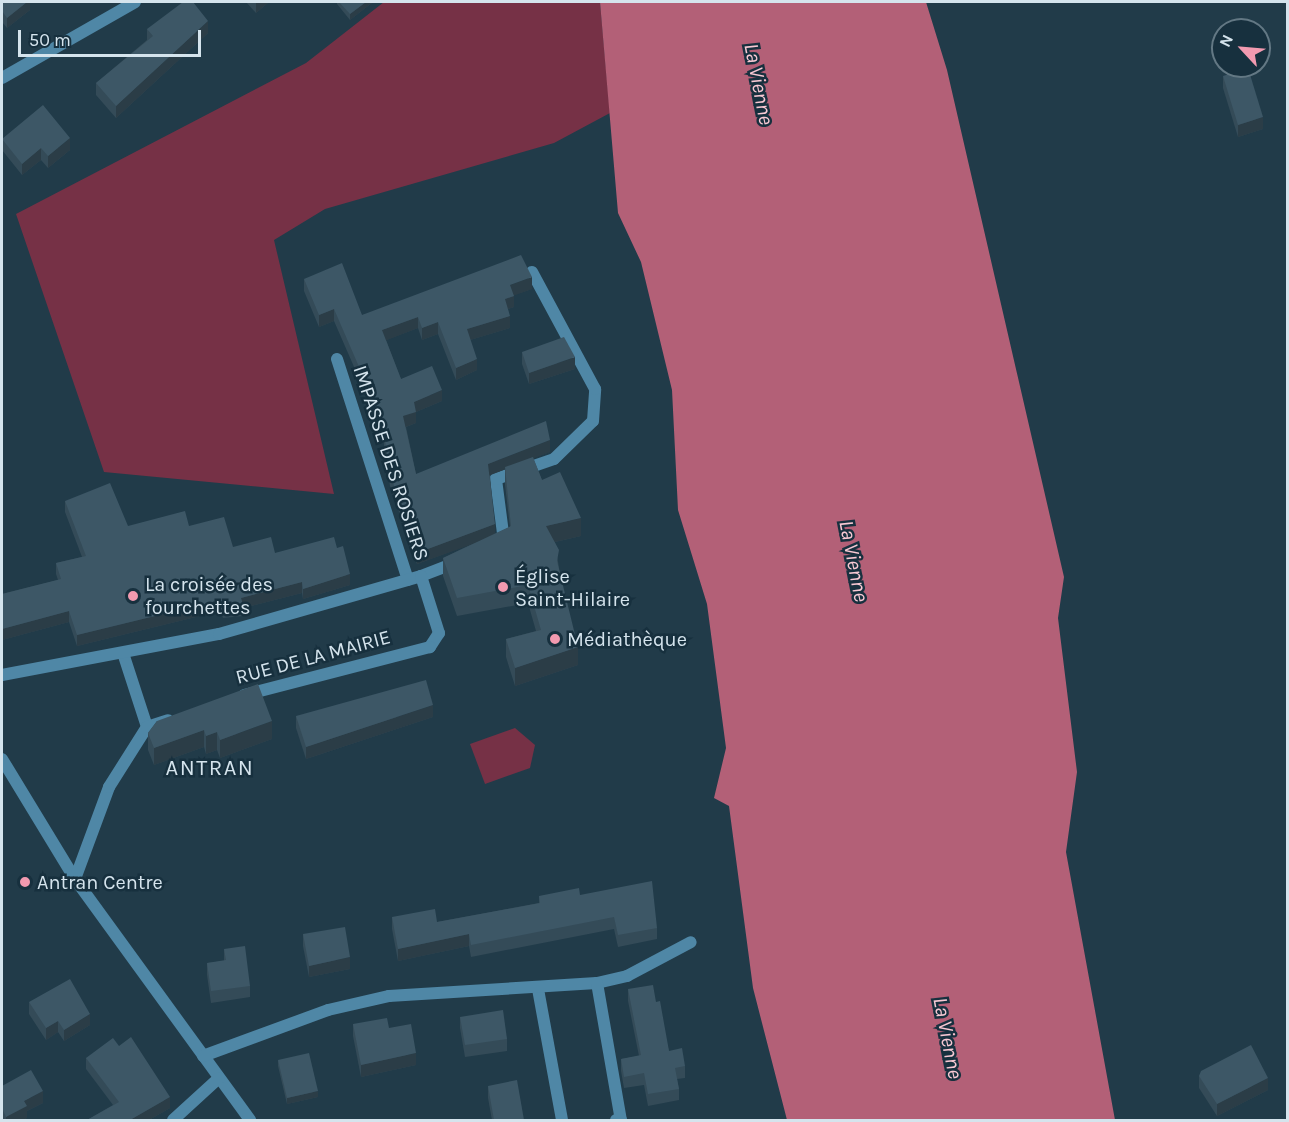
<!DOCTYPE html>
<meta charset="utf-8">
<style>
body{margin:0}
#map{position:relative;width:1289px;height:1122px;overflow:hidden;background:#213b49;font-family:Karla,sans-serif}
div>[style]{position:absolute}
.green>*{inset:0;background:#763146}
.water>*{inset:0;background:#b36077}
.minor>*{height:12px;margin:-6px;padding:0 6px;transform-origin:6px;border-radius:6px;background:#4f87a6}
.tertiary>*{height:12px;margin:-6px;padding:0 6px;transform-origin:6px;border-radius:6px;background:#4f87a6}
.wall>*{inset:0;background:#344b58}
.shaded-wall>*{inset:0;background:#2b3d47}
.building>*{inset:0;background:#3d5766}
.dots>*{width:16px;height:16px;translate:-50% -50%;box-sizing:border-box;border:3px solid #17303e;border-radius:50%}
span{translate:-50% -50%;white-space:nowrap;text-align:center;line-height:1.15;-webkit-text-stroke:5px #17303e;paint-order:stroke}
.street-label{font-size:20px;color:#d5e4ed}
.poi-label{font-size:20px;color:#d5e4ed}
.left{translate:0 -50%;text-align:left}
.water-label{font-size:21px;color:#f9c9d4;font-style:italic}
.quarter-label{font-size:22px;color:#d5e4ed;letter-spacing:1.5px}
.frame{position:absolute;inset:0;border:3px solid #d5e4ed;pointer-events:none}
.north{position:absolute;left:1211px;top:18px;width:60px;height:60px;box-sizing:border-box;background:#17303e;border:2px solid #637884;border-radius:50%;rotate:296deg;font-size:16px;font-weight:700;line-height:24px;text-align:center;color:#d5e4ed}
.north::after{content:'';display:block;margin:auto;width:21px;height:27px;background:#f29ab0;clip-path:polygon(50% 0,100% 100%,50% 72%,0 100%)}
.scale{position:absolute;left:18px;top:30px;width:183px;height:27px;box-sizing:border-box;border:3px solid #d5e4ed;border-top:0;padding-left:8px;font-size:18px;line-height:21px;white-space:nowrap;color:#d5e4ed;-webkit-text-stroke:4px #17303e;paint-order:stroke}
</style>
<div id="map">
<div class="green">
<i style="clip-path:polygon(384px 2px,600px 2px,610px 113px,554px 143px,325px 209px,274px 240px,334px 494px,104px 472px,16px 214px,306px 63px)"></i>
<i style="clip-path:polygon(515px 728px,535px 745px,530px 768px,485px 784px,470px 744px)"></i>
</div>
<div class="water">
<i style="clip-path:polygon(600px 2px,926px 2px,947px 70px,1064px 577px,1058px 618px,1077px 772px,1066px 852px,1115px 1120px,787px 1120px,753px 988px,729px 806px,714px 798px,726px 748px,707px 604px,678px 510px,672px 390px,641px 262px,618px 213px)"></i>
</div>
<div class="minor">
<i style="left:2px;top:78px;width:153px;rotate:-29.7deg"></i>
<i style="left:337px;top:359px;width:232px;rotate:72.2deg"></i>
<i style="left:501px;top:542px;width:3px;rotate:-18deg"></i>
<i style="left:504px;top:541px;width:63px;rotate:-97.4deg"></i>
<i style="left:496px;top:479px;width:61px;rotate:-19deg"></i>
<i style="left:554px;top:459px;width:54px;rotate:-44.3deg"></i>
<i style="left:593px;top:421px;width:32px;rotate:-86deg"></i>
<i style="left:595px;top:389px;width:133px;rotate:-118.3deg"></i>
<i style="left:421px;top:576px;width:40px;rotate:-21deg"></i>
<i style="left:123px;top:653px;width:78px;rotate:72deg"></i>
<i style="left:2px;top:675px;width:221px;rotate:-10.7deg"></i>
<i style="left:219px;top:634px;width:210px;rotate:-16deg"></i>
<i style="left:421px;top:576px;width:60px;rotate:72.5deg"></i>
<i style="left:439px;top:633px;width:17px;rotate:123deg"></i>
<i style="left:430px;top:647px;width:192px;rotate:165.5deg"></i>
<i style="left:2px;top:759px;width:140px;rotate:58.7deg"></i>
<i style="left:75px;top:879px;width:298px;rotate:54deg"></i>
<i style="left:75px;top:879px;width:98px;rotate:-69.7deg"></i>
<i style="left:109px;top:787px;width:71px;rotate:-57.7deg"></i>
<i style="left:147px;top:727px;width:22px;rotate:-18deg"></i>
<i style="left:597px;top:983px;width:31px;rotate:-13deg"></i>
<i style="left:627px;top:976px;width:72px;rotate:-28deg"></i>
<i style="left:538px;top:989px;width:133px;rotate:79.6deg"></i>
<i style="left:203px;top:1056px;width:133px;rotate:-20.2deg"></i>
<i style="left:328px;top:1010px;width:63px;rotate:-12.9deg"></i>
<i style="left:389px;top:996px;width:208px;rotate:-3.6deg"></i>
<i style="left:597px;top:983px;width:139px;rotate:80.1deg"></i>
<i style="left:621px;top:1120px;width:5px;rotate:180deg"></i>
</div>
<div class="tertiary">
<i style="left:173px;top:1120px;width:62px;rotate:-42.4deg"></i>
</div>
<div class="wall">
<i style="clip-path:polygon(2px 2px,30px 2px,30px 10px,7px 28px,2px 22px)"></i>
<i style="clip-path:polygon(246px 2px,269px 2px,256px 13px)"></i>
<i style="clip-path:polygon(337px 2px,373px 2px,350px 20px,337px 4px)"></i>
<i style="clip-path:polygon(147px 29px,208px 33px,116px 118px,96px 95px,96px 83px,147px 40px)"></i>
<i style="clip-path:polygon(1223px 76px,1263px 129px,1238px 137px,1223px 88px)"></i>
<i style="clip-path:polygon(2px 139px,70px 150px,48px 168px,41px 160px,22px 175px,2px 150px)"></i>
<i style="clip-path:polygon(evenodd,304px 279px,362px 315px,532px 289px,514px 295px,514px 307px,508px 309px,510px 328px,470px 340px,477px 370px,456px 380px,438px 334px,422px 340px,418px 328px,386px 340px,401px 379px,442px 401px,416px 412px,416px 423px,406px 427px,416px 474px,550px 452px,533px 458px,542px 480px,581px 536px,555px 542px,559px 568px,578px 665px,515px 686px,506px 657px,506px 639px,536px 631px,528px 603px,457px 616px,443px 576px,443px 558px,474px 543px,417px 564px,390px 486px,382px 431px,334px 321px,319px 327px,304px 291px,304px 279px,505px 469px,505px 485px,510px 527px,495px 534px,490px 475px,505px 469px)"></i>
<i style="clip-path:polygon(522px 352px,575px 369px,529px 384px,522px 364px)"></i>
<i style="clip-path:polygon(65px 501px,128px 526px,189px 526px,233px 547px,275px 553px,337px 548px,350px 585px,303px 599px,302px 593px,243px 608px,243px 616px,223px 618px,221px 612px,200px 616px,77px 646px,69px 622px,2px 640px,2px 594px,58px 580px,56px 574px,56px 563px,82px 557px,65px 512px)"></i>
<i style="clip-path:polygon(296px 716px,433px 717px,306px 759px,296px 728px)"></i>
<i style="clip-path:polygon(157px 721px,272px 739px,220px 758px,217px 750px,206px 754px,204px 747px,154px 765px,148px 750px,148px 733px)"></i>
<i style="clip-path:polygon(580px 895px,657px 928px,657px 939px,618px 947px,614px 929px,471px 957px,469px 946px,398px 961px,392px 929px,392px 917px,437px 922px,539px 903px,539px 896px)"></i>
<i style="clip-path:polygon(303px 934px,350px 969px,309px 977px,303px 946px)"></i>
<i style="clip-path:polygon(224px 949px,250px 986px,250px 997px,211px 1003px,207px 975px,207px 963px,224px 961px)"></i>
<i style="clip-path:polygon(628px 989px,656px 1002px,669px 1051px,685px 1066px,685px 1078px,677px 1079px,679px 1089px,679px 1100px,648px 1106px,644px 1085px,624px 1088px,621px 1071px,621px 1059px,639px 1056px,628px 1001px)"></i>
<i style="clip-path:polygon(29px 1002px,90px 1025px,64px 1041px,58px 1032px,46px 1040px,29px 1014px)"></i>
<i style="clip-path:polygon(460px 1017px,507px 1039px,507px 1051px,465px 1057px,460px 1028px)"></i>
<i style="clip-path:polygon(353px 1024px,389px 1028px,416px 1065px,361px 1077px,353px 1036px)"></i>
<i style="clip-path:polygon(119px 1046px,170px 1108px,149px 1120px,87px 1120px,113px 1105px,86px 1069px,86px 1058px)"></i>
<i style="clip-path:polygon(278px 1060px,318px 1097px,287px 1104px,278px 1066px)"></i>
<i style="clip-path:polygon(1199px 1076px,1268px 1090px,1217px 1116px,1199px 1088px)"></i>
<i style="clip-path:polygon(2px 1086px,43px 1103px,27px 1111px,27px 1118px,22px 1120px,2px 1120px)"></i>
<i style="clip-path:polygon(488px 1086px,524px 1120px,492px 1120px,488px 1098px)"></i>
</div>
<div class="shaded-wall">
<i style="clip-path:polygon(27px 2px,30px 2px,30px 10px,7px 28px,7px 18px)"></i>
<i style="clip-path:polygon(256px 2px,269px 2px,256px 13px)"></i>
<i style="clip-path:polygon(366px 2px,373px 2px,350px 20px,350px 14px)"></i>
<i style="clip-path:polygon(208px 21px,208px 33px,116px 118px,116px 106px)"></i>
<i style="clip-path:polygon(1263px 117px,1263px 129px,1238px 137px,1238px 125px)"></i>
<i style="clip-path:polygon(70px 138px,70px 150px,48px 168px,48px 156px)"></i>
<i style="clip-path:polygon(41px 148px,41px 160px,22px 175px,22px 164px)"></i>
<i style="clip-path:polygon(532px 277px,532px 289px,510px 297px,510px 285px)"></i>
<i style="clip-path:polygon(514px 296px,514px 307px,505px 310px,505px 299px)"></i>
<i style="clip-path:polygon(334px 309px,334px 321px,319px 327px,319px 315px)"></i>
<i style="clip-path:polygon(510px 316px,510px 328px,467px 341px,467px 329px)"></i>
<i style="clip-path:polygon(418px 317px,418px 328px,382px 342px,382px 330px)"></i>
<i style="clip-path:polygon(438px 322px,438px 334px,422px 340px,422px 328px)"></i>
<i style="clip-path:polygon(575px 357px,575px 369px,529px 384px,529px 373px)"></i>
<i style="clip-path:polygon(477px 359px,477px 370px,456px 380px,456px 368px)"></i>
<i style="clip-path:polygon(442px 390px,442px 401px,416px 412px,416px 423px,403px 428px,403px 416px,414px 402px)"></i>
<i style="clip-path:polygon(550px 440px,550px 452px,488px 476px,488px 464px)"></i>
<i style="clip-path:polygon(581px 518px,581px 536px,546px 544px,546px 526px)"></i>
<i style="clip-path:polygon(495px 524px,495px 536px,417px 564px,417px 553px)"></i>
<i style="clip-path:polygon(350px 574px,350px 585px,303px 599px,303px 589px)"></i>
<i style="clip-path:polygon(302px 582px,302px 593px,243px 608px,241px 598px)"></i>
<i style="clip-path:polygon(200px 605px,200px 616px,77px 646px,77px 635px)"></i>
<i style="clip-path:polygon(69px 611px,69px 622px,2px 640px,2px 629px)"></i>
<i style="clip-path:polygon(578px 647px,578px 665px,515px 686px,515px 668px)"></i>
<i style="clip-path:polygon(433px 705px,433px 717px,306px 759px,306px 747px)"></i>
<i style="clip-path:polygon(272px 721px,272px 739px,220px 758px,220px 740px)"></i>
<i style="clip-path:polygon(204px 730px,204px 747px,154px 765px,154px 748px)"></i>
<i style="clip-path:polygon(217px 732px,217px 750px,206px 754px,206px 736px)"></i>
<i style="clip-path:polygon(469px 934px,469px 946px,398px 961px,398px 949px)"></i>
<i style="clip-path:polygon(350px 957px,350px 969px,309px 977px,309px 966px)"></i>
<i style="clip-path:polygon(90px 1014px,90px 1025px,64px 1041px,64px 1030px)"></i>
<i style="clip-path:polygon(58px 1021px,58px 1032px,46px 1040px,46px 1028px)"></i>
<i style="clip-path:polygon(416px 1053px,416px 1065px,361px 1077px,361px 1065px)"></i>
<i style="clip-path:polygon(1268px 1078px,1268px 1090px,1217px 1116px,1217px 1104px)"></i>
<i style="clip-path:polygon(43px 1091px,43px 1103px,27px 1111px,27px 1118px,22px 1120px,6px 1120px,6px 1117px,24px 1101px)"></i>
<i style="clip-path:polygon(318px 1091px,318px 1097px,287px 1104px,287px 1098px)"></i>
<i style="clip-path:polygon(170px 1097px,170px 1108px,149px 1120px,130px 1120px)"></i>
</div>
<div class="building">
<i style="clip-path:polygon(2px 2px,27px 2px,7px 18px,2px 11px)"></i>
<i style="clip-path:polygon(183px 2px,193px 2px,208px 21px,116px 106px,96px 83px,153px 36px,147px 29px)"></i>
<i style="clip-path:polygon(339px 2px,366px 2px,350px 14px)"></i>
<i style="clip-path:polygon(1248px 68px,1263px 117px,1238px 125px,1223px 76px)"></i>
<i style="clip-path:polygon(43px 105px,70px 138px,48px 156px,41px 148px,22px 164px,2px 139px)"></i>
<i style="clip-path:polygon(521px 255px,532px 277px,510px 285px,514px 296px,505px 299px,510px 316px,467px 329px,477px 359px,456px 368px,438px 322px,422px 328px,418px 317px,382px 330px,401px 379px,432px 366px,442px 390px,414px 402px,416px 412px,403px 416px,416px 474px,546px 421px,550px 440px,488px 464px,495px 524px,417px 553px,390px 474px,382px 420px,334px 309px,319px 315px,304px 279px,342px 263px,362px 315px)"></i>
<i style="clip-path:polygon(564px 337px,575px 357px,529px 373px,522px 352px)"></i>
<i style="clip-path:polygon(533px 457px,542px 480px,560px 472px,581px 518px,546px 526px,559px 550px,557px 561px,578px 647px,515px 668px,506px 639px,541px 630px,528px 585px,457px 598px,443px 558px,511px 526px,505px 467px)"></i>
<i style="clip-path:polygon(110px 483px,128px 526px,185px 511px,189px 526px,224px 517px,233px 547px,271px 537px,275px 553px,334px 537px,337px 548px,343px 546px,350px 574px,303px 589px,302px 582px,241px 598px,243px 605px,223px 608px,221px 602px,200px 605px,77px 635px,69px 611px,2px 629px,2px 594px,61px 579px,56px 563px,86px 556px,65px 501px)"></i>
<i style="clip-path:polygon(426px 680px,433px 705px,306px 747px,296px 716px)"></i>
<i style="clip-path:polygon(258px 684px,272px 721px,220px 740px,217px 732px,206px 736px,204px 730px,154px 748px,148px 733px,157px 721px)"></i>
<i style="clip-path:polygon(652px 881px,657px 928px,618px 935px,614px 917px,471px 945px,469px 934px,398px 949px,392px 917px,435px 909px,437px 922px,540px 903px,539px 896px,579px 888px,580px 895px)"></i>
<i style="clip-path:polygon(345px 927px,350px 957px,309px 966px,303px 934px)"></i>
<i style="clip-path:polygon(245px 946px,250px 986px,211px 991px,207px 963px,226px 960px,224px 949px)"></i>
<i style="clip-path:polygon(70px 979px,90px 1014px,64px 1030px,58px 1021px,46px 1028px,29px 1002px)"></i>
<i style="clip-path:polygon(653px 985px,656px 1002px,660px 1001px,669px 1051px,682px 1048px,685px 1066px,675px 1068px,679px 1089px,648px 1094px,644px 1073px,624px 1077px,621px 1059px,641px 1055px,628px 989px)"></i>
<i style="clip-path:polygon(503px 1010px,507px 1039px,465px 1045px,460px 1017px)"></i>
<i style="clip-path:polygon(387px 1018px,389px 1028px,411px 1024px,416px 1053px,361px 1065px,353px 1024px)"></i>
<i style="clip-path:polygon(131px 1037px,170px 1097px,130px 1120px,87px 1120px,119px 1102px,86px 1058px,113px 1038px,119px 1046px)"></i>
<i style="clip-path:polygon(1251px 1045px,1268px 1078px,1217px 1104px,1199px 1076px,1201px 1071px)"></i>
<i style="clip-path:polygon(309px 1053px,318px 1091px,287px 1098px,278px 1060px)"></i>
<i style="clip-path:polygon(31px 1070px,43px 1091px,24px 1101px,27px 1106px,6px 1117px,2px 1108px,2px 1086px)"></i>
<i style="clip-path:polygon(517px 1080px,524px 1120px,494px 1120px,488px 1086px)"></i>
</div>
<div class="dots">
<i style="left:503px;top:587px;background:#f29ab0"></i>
<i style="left:133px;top:596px;background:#f29ab0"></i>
<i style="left:555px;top:639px;background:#f29ab0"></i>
<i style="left:25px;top:882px;background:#f29ab0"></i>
</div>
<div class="street-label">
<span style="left:391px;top:463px;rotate:72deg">IMPASSE DES ROSIERS</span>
<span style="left:313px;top:657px;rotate:-15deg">RUE DE LA MAIRIE</span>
</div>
<div class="poi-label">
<span class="left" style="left:515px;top:588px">Église<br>Saint-Hilaire</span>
<span class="left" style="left:145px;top:596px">La croisée des<br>fourchettes</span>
<span class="left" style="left:567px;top:639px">Médiathèque</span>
<span class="left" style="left:37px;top:882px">Antran Centre</span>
</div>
<div class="water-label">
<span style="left:759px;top:84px;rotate:79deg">La Vienne</span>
<span style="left:854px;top:561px;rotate:79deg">La Vienne</span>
<span style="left:948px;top:1038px;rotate:79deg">La Vienne</span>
</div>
<div class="quarter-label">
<span style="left:210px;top:769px">ANTRAN</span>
</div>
<div class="frame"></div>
<div class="north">N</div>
<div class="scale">50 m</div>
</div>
